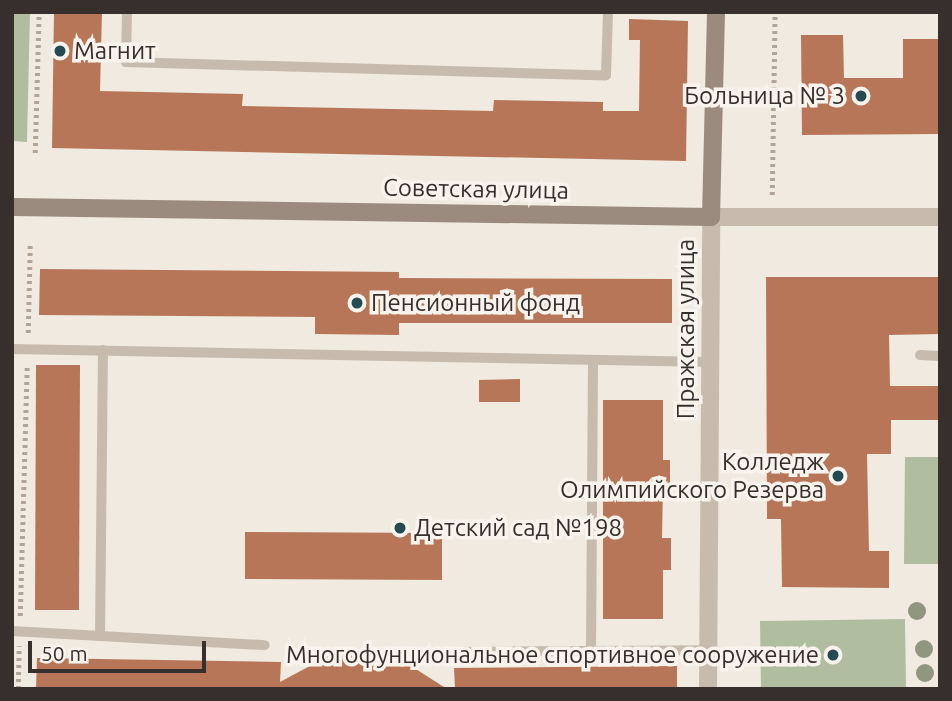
<!DOCTYPE html>
<meta charset="utf-8">
<style>
body{margin:0}
#map{position:relative;width:952px;height:701px;overflow:hidden;background:#f0eae0;font-family:Ubuntu,sans-serif}
div>[style]{position:absolute}
.green>*{inset:0;background:#b1bda1}
.building>*{inset:0;background:#b77657}
.path>*{height:4.5px;margin-top:-2.25px;transform-origin:0;background:repeating-linear-gradient(90deg,#b2a597 0 3.5px,transparent 0 7px)}
.lane>*{height:10px;margin:-5px;padding:0 5px;transform-origin:5px;border-radius:5px;background:#c7bbad}
.street>*{height:18px;margin:-9px;padding:0 9px;transform-origin:9px;border-radius:9px;background:#c7bbad}
.secondary>*{height:18px;margin:-9px;padding:0 9px;transform-origin:9px;border-radius:9px;background:#9a8b7e}
.trees>*{width:18px;height:18px;margin:-9px;border-radius:50%;background:#919680}
.dots>*{width:19px;height:19px;translate:-50% -50%;box-sizing:border-box;border:4px solid #f8f3ec;border-radius:50%}
span{translate:-50% -50%;white-space:nowrap;text-align:center;line-height:1.15;-webkit-text-stroke:7px #f8f3ec;paint-order:stroke}
.poi-label{font-size:24px;color:#362f2b}
.left{translate:0 -50%;text-align:left}
.right{translate:-100% -50%;text-align:right}
.street-label{font-size:24px;color:#362f2b}
.frame{position:absolute;inset:0;border:14px solid #362f2b;pointer-events:none}
.scale{position:absolute;left:28px;top:641px;width:178px;height:32px;box-sizing:border-box;border:4px solid #362f2b;border-top:0;padding-left:9px;font-size:21px;line-height:24px;white-space:nowrap;color:#362f2b;-webkit-text-stroke:5px #f8f3ec;paint-order:stroke}
</style>
<div id="map">
<div class="green">
<i style="clip-path:polygon(12px 12px,30px 12px,27px 142px,12px 141px)"></i>
<i style="clip-path:polygon(905px 457px,940px 457px,940px 564px,904px 564px)"></i>
<i style="clip-path:polygon(905px 619px,906px 689px,761px 689px,760px 621px)"></i>
</div>
<div class="building">
<i style="clip-path:polygon(54px 12px,102px 12px,100px 91px,243px 94px,242px 106px,493px 111px,494px 100px,603px 102px,603px 111px,639px 111px,640px 40px,629px 40px,629px 19px,688px 21px,686px 161px,52px 148px)"></i>
<i style="clip-path:polygon(801px 35px,843px 35px,844px 78px,903px 78px,903px 39px,940px 39px,940px 134px,802px 135px)"></i>
<i style="clip-path:polygon(40px 269px,399px 272px,399px 278px,672px 279px,672px 323px,399px 323px,399px 335px,315px 334px,315px 317px,39px 315px)"></i>
<i style="clip-path:polygon(766px 277px,940px 277px,940px 334px,889px 335px,890px 386px,940px 386px,940px 420px,891px 420px,891px 454px,867px 454px,869px 551px,889px 551px,889px 588px,782px 587px,781px 519px,767px 519px)"></i>
<i style="clip-path:polygon(36px 365px,80px 365px,79px 610px,35px 610px)"></i>
<i style="clip-path:polygon(520px 379px,520px 402px,479px 402px,479px 380px)"></i>
<i style="clip-path:polygon(603px 400px,663px 400px,663px 460px,670px 460px,670px 485px,663px 485px,662px 538px,671px 538px,671px 570px,663px 570px,663px 619px,603px 619px)"></i>
<i style="clip-path:polygon(245px 532px,442px 533px,442px 580px,245px 579px)"></i>
<i style="clip-path:polygon(386px 650px,447px 689px,36px 689px,37px 658px,281px 662px,280px 682px,336px 652px)"></i>
<i style="clip-path:polygon(677px 666px,677px 689px,455px 689px,454px 668px)"></i>
</div>
<div class="path">
<i style="left:35px;top:153px;width:141px;rotate:-88.4deg"></i>
<i style="left:772px;top:195px;width:183px;rotate:-89.1deg"></i>
<i style="left:28px;top:333px;width:90px;rotate:-88.7deg"></i>
<i style="left:20px;top:616px;width:250px;rotate:-88.4deg"></i>
<i style="left:18px;top:689px;width:43px;rotate:-88.7deg"></i>
</div>
<div class="lane">
<i style="left:127px;top:12px;width:50px;rotate:91.1deg"></i>
<i style="left:126px;top:62px;width:480px;rotate:1.6deg"></i>
<i style="left:606px;top:75px;width:63px;rotate:-88.2deg"></i>
<i style="left:12px;top:349px;width:698px;rotate:1.07deg"></i>
<i style="left:920px;top:355px;width:20px;rotate:3deg"></i>
<i style="left:12px;top:631px;width:253px;rotate:3.2deg"></i>
<i style="left:100px;top:636px;width:286px;rotate:-89.4deg"></i>
<i style="left:591px;top:651px;width:291px;rotate:-89.6deg"></i>
<i style="left:447px;top:652px;width:261px;rotate:-0.4deg"></i>
</div>
<div class="street">
<i style="left:708px;top:689px;width:472px;rotate:-89.6deg"></i>
<i style="left:711px;top:217px;width:229px"></i>
</div>
<div class="secondary">
<i style="left:12px;top:207px;width:699px;rotate:0.82deg"></i>
<i style="left:711px;top:217px;width:205px;rotate:-88.6deg"></i>
</div>
<div class="trees">
<i style="left:917px;top:611px"></i>
<i style="left:924px;top:649px"></i>
<i style="left:925px;top:673px"></i>
</div>
<div class="dots">
<i style="left:60px;top:51px;background:#254b52"></i>
<i style="left:861px;top:96px;background:#254b52"></i>
<i style="left:357px;top:303px;background:#254b52"></i>
<i style="left:838px;top:476px;background:#254b52"></i>
<i style="left:400px;top:528px;background:#254b52"></i>
<i style="left:833px;top:655px;background:#254b52"></i>
</div>
<div class="poi-label">
<span class="left" style="left:74px;top:51px">Магнит</span>
<span class="right" style="left:845px;top:96px">Больница № 3</span>
<span class="left" style="left:371px;top:303px">Пенсионный фонд</span>
<span class="right" style="left:824px;top:476px">Колледж<br>Олимпийского Резерва</span>
<span class="left" style="left:414px;top:528px">Детский сад №198</span>
<span class="right" style="left:819px;top:655px">Многофунциональное спортивное сооружение</span>
</div>
<div class="street-label">
<span style="left:476px;top:189px;rotate:1deg">Советская улица</span>
<span style="left:686px;top:329px;rotate:-90deg">Пражская улица</span>
</div>
<div class="frame"></div>
<div class="scale">50 m</div>
</div>
